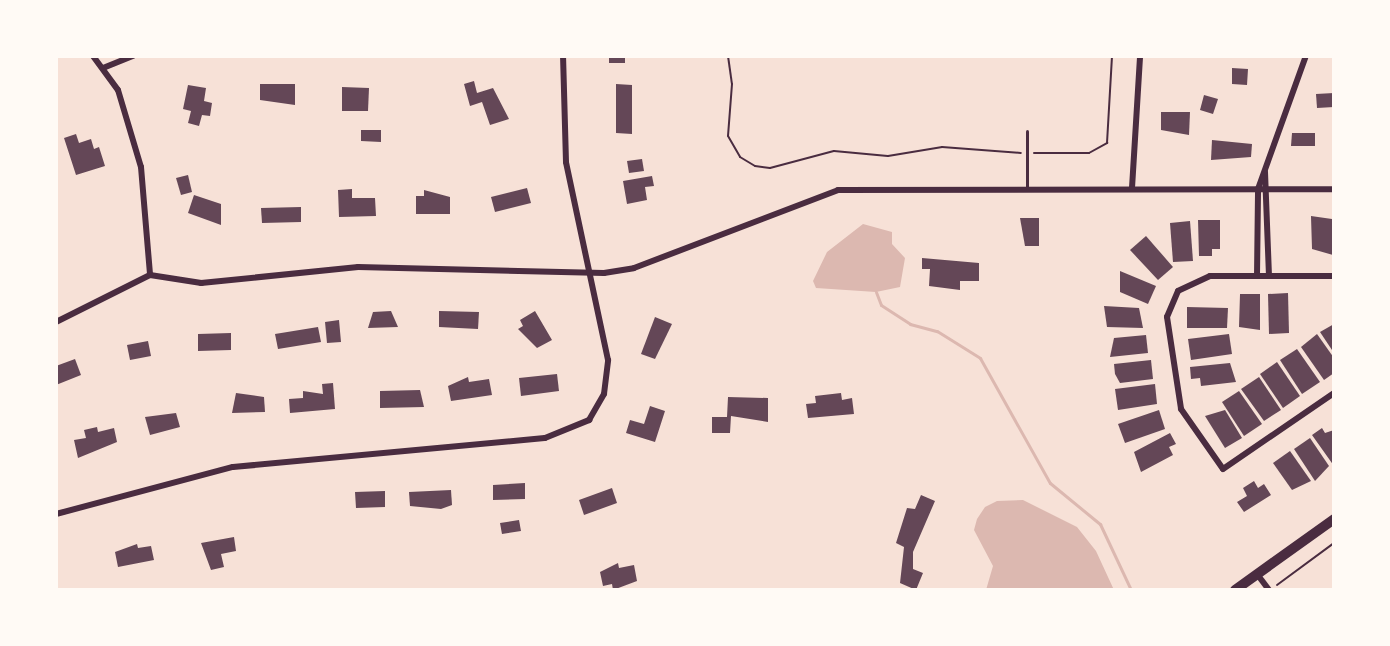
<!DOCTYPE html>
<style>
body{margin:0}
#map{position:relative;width:1390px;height:646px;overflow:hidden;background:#f7e1d7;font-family:Poppins,sans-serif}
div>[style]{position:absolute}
.water>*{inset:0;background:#dcb8b0}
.stream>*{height:3px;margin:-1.5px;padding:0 1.5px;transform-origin:1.5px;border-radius:1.5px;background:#dcb8b0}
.building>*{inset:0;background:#644757}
.path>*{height:2px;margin:-1px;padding:0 1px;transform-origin:1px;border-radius:1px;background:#4a2c40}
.service>*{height:3px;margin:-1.5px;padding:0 1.5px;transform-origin:1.5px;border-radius:1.5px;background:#4a2c40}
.minor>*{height:6px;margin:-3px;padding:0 3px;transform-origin:3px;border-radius:3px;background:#4a2c40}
.primary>*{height:10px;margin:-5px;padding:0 5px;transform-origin:5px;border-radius:5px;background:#4a2c40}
span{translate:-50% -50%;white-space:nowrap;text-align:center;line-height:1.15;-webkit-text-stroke:6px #fffaf5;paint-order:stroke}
.frame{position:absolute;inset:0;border:58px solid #fffaf5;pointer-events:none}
</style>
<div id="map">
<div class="water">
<i style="clip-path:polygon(863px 224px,892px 232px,892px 244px,905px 258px,900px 287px,876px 292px,816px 288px,813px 281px,827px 252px)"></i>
<i style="clip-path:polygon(1023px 500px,1077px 527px,1096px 551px,1114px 590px,986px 590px,993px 566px,974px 530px,977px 519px,985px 507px,997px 501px)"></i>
</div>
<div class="stream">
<i style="left:876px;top:292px;width:14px;rotate:69deg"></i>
<i style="left:881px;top:305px;width:35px;rotate:33deg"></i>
<i style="left:910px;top:324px;width:28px;rotate:15deg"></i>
<i style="left:937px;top:331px;width:51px;rotate:32.1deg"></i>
<i style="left:980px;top:358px;width:143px;rotate:60.8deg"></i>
<i style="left:1050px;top:483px;width:65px;rotate:39.4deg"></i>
<i style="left:1100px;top:524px;width:73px;rotate:64.8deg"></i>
</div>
<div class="building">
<i style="clip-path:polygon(609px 56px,625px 56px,625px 63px,609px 63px)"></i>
<i style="clip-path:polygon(1232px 68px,1248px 69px,1247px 85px,1232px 84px)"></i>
<i style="clip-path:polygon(474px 81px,477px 93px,493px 88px,509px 119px,490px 125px,482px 102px,470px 106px,464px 84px)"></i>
<i style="clip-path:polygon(260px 84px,295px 84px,295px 105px,260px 100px)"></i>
<i style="clip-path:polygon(616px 84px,632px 85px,632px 134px,616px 133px)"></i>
<i style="clip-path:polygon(188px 85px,206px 88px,204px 101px,212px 103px,210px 116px,202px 115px,199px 126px,188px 123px,191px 111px,183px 109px)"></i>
<i style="clip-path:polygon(342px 87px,369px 88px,368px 111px,342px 111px)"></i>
<i style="clip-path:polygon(1334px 93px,1334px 107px,1317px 108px,1316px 94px)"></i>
<i style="clip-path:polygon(1204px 95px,1218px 99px,1213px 114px,1200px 110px)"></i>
<i style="clip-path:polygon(1161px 112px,1190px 112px,1189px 135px,1161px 130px)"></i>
<i style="clip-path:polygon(361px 130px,381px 130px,381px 142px,361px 141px)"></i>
<i style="clip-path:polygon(1292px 133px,1315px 133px,1315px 146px,1291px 146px)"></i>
<i style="clip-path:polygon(76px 134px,79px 143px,91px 139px,94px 149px,99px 147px,105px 166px,76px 175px,64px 138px)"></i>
<i style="clip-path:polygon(1212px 140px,1252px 144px,1251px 157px,1211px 160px)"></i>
<i style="clip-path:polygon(642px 159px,644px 171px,629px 173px,627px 161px)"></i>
<i style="clip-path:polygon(188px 175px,192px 192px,181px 195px,176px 178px)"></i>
<i style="clip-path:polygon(652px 176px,654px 186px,645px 187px,647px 200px,627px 204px,623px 181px)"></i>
<i style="clip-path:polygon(527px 188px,531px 203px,495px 212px,491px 197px)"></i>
<i style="clip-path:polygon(352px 189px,352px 198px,375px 198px,376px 216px,339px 217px,338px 190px)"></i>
<i style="clip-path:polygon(424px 190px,450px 197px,450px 214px,416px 214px,416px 196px,424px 196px)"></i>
<i style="clip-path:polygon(194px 195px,221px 204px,221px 225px,188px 213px)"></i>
<i style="clip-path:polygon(301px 207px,301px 222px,262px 223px,261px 208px)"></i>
<i style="clip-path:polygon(1311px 216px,1332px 219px,1333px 255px,1312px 249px)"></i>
<i style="clip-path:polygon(1020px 218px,1039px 218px,1039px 246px,1025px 246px)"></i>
<i style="clip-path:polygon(1198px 220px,1220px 220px,1220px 249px,1212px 249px,1212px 256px,1199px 256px)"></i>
<i style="clip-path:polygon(1190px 221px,1193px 261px,1173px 262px,1170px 223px)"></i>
<i style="clip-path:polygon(1146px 236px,1173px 267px,1158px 280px,1130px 250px)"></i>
<i style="clip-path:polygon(922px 258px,979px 263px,979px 281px,960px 281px,960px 290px,929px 286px,930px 269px,922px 269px)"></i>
<i style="clip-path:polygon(1120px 271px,1156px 286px,1148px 304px,1120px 292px)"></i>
<i style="clip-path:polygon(1288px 293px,1289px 333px,1269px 334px,1268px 294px)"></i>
<i style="clip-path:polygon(1240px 294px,1260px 294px,1260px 330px,1239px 327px)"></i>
<i style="clip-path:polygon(1104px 306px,1139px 308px,1143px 328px,1107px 327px)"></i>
<i style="clip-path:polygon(1187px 307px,1228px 308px,1227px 328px,1187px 328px)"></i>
<i style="clip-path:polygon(391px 311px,398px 327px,368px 328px,373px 312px)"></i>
<i style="clip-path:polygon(439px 311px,479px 312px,478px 329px,439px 327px)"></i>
<i style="clip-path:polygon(535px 311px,552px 340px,537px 348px,518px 329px,523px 326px,520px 320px)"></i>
<i style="clip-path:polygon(655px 317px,672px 324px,655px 359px,641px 354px)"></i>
<i style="clip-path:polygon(339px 320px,341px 342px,327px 343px,325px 322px)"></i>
<i style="clip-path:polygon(1334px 324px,1334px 353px,1320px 332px)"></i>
<i style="clip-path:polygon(318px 327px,321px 342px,278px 349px,275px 334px)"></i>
<i style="clip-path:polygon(231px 333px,231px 350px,198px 351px,198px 334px)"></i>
<i style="clip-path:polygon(1229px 334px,1232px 354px,1191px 360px,1188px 339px)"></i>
<i style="clip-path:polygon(1317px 334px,1334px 358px,1334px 373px,1324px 380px,1301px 347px)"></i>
<i style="clip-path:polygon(1146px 335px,1148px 353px,1110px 357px,1114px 338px)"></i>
<i style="clip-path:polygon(148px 341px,151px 356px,130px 360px,127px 345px)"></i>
<i style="clip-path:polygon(1297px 349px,1320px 382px,1302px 394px,1280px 360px)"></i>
<i style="clip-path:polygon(75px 359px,81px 375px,56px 385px,56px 366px)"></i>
<i style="clip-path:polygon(1151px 360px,1153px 379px,1120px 383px,1115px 374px,1114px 364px)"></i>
<i style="clip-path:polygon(1277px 362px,1300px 396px,1283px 408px,1260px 374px)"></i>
<i style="clip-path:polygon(1230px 363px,1236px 382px,1201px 386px,1200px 378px,1191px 379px,1190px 367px)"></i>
<i style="clip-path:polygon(557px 374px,559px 391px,521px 396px,519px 378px)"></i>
<i style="clip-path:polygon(468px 377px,469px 382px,489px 379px,492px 395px,451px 401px,448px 386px)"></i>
<i style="clip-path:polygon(1259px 377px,1281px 410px,1264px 421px,1241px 389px)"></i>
<i style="clip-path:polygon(333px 383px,335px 409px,290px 413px,289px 399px,303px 398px,303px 391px,323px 394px,322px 384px)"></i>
<i style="clip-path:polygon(1155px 384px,1157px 404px,1118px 410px,1115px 389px)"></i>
<i style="clip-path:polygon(420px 390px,424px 407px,380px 408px,380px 391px)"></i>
<i style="clip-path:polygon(1239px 391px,1262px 424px,1244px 436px,1222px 402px)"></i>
<i style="clip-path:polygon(236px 393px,264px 397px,265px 412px,232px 413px)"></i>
<i style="clip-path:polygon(841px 393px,842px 400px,852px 398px,854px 414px,808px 418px,806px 404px,816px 403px,815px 396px)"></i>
<i style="clip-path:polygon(728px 397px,768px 398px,768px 422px,731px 416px,730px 433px,712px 433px,712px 417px,727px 417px)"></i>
<i style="clip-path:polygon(650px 406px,665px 411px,655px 442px,626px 433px,630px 420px,644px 424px)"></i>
<i style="clip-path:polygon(1159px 410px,1165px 429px,1125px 443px,1118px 424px)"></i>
<i style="clip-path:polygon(1225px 410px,1242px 438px,1225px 448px,1205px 416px)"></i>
<i style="clip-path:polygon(176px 413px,180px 427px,150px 435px,145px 417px)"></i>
<i style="clip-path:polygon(97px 427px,98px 432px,114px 428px,117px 442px,78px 458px,74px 440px,86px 438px,84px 430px)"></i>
<i style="clip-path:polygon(1322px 428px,1325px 433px,1334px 430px,1334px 466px,1312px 435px)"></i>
<i style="clip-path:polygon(1170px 433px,1176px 444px,1169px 447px,1173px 455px,1141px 472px,1134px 452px)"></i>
<i style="clip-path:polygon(1310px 438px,1329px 466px,1315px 481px,1294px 449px)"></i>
<i style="clip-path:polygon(1290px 451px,1311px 481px,1292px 490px,1273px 463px)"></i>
<i style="clip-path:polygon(1254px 481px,1258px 488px,1264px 484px,1271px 495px,1244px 512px,1237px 502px,1247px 496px,1243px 488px)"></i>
<i style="clip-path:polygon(525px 483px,525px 499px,493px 500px,493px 485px)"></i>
<i style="clip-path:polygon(612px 488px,617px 503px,584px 515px,579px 500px)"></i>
<i style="clip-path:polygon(451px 490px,452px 505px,441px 509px,410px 506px,409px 492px)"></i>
<i style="clip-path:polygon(385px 491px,385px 507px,356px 508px,355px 492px)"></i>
<i style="clip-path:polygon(921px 495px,935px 501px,913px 552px,913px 569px,923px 573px,916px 590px,900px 583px,904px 547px,896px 543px,907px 508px,915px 509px)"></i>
<i style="clip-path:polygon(519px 520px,521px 531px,502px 534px,500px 523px)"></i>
<i style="clip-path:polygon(234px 537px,236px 551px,221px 554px,224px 567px,211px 570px,201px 543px)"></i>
<i style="clip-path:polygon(137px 544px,138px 548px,151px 546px,154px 560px,118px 567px,115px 552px)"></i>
<i style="clip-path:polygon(618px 563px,619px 568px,634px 565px,637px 581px,613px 590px,612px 584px,603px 586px,600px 572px)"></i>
</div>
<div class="path">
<i style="left:728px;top:56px;width:28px;rotate:82deg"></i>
<i style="left:732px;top:84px;width:52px;rotate:94.4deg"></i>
<i style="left:728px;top:136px;width:24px;rotate:60deg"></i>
<i style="left:740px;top:157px;width:17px;rotate:31deg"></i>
<i style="left:755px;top:166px;width:15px;rotate:8deg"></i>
<i style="left:770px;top:168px;width:66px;rotate:-14.9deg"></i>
<i style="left:834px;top:151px;width:54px;rotate:5.3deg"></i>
<i style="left:888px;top:156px;width:55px;rotate:-9.5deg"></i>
<i style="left:942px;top:147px;width:79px;rotate:4.3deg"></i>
<i style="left:1034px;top:153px;width:55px"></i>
<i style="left:1089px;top:153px;width:21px;rotate:-29deg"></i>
<i style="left:1107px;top:143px;width:87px;rotate:-86.7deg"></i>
<i style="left:1277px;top:585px;width:71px;rotate:-36.4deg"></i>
</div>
<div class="service">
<i style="left:1027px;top:131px;width:57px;rotate:90deg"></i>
</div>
<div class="minor">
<i style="left:93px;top:56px;width:42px;rotate:53.7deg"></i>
<i style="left:118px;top:90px;width:80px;rotate:73.4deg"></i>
<i style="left:141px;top:167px;width:108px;rotate:85.2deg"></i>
<i style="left:103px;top:68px;width:32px;rotate:-22deg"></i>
<i style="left:1265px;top:172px;width:104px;rotate:87.8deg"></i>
<i style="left:1132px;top:188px;width:132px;rotate:-86.5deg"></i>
<i style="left:1257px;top:276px;width:87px;rotate:-89.3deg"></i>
<i style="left:1258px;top:189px;width:141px;rotate:-70.2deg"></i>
<i style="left:1334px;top:276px;width:124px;rotate:180deg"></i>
<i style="left:1210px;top:276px;width:35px;rotate:155deg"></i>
<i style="left:1178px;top:291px;width:28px;rotate:113deg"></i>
<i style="left:1167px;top:317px;width:93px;rotate:81.3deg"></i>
<i style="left:1181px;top:409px;width:73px;rotate:55deg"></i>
<i style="left:1223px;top:469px;width:135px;rotate:-34.4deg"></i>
<i style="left:56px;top:322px;width:105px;rotate:-26.6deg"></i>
<i style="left:150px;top:275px;width:52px;rotate:8.9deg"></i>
<i style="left:201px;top:283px;width:158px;rotate:-5.8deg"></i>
<i style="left:358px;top:267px;width:246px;rotate:1.4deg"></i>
<i style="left:604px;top:273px;width:30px;rotate:-9deg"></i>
<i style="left:634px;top:268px;width:218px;rotate:-20.9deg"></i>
<i style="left:838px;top:190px;width:496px;rotate:-0.1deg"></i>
<i style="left:56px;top:514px;width:183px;rotate:-14.9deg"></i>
<i style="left:233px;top:467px;width:313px;rotate:-5.3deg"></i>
<i style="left:545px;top:438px;width:48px;rotate:-22.2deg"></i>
<i style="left:589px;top:420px;width:30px;rotate:-60deg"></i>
<i style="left:604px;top:394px;width:34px;rotate:-83deg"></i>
<i style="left:608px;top:360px;width:202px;rotate:-102deg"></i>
<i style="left:566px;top:162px;width:106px;rotate:-91.6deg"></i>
<i style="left:1257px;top:574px;width:20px;rotate:53deg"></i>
</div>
<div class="primary">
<i style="left:1235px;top:590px;width:122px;rotate:-35.6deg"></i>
</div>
<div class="frame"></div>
</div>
